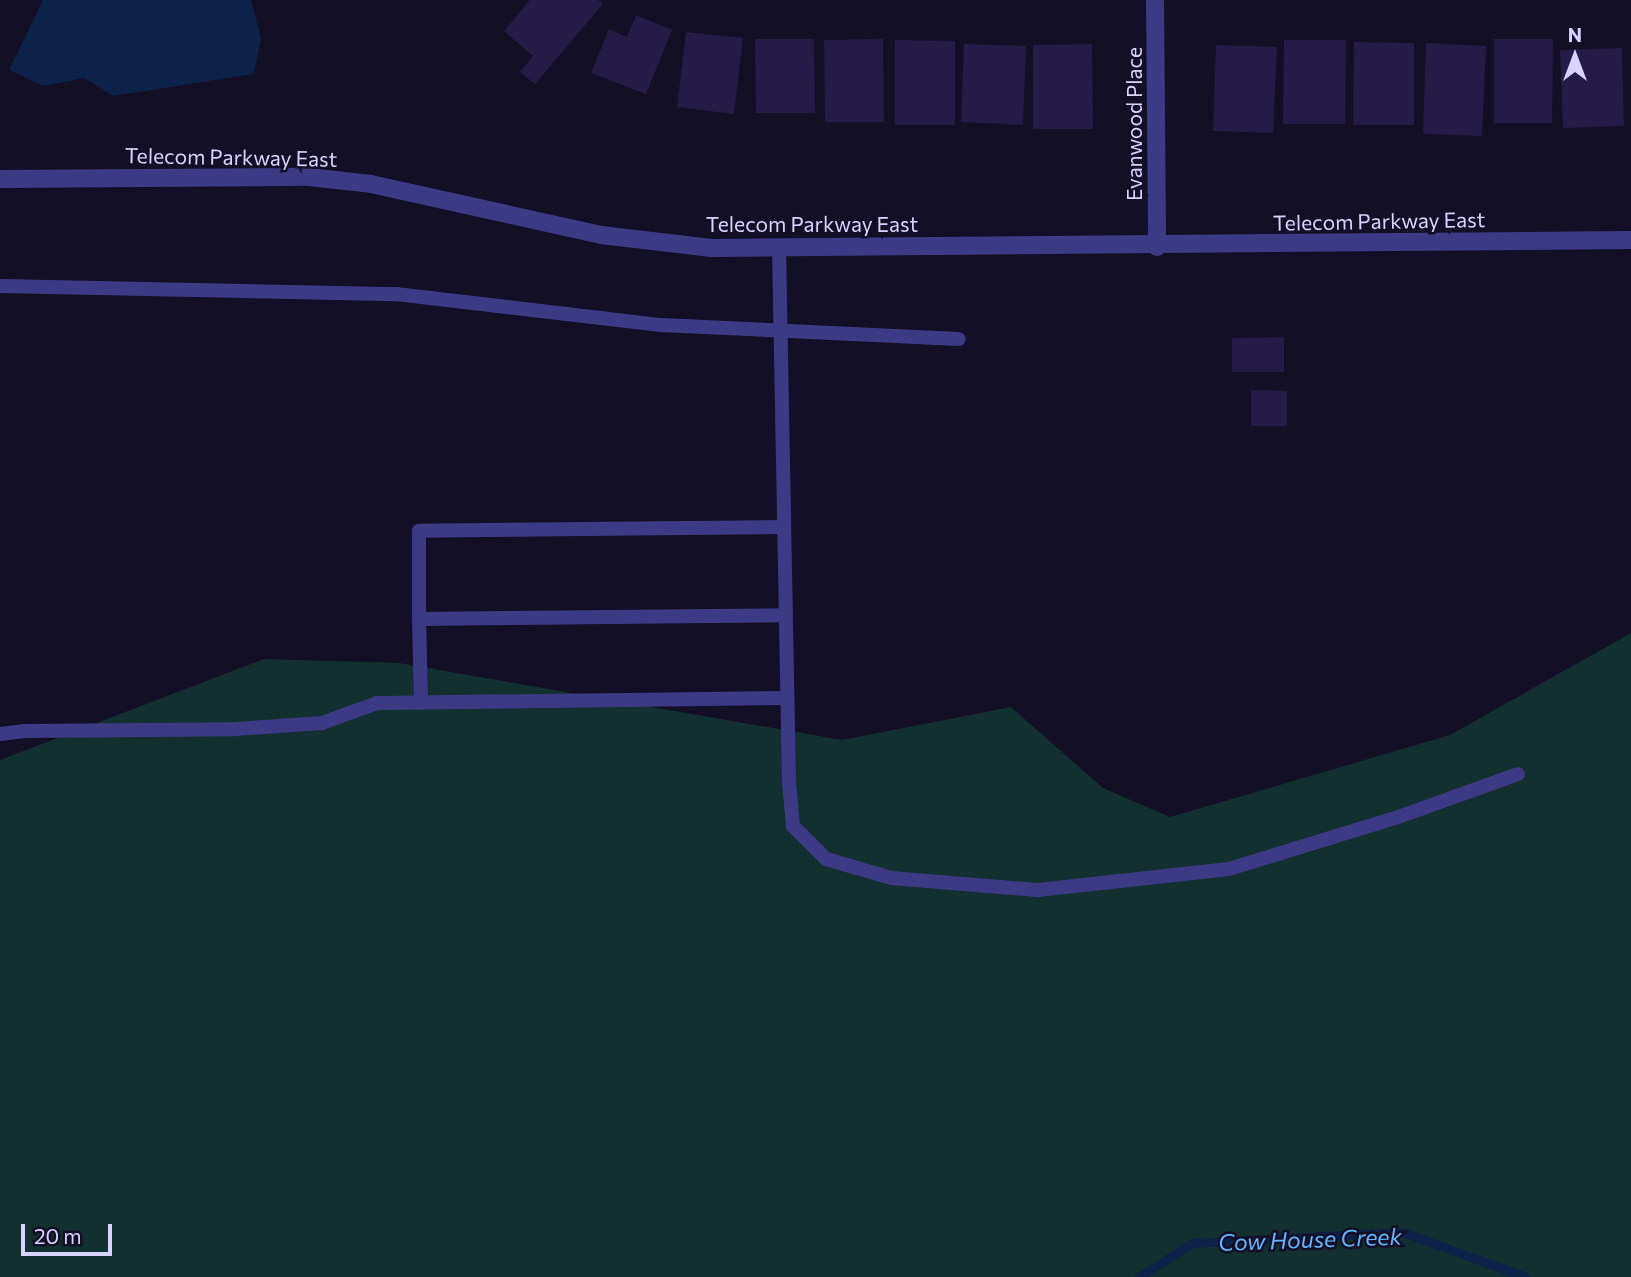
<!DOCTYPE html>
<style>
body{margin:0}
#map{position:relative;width:1631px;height:1277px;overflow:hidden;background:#130f26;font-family:Commissioner,sans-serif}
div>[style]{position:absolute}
.green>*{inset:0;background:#12302f}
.water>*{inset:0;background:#0c2248}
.stream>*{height:9px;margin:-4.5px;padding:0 4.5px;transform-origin:4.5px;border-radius:4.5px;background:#0c2248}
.building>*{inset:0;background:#241b47}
.service>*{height:14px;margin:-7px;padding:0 7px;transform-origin:7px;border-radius:7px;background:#3d3a85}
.minor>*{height:18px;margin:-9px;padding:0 9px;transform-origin:9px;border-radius:9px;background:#3d3a85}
.tertiary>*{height:18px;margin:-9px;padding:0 9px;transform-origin:9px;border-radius:9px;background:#3d3a85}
span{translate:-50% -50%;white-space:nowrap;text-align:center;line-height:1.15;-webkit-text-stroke:5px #130f26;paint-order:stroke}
.street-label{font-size:21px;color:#d9d4ff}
.water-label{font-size:23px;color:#62b6ff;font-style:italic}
.north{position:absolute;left:1540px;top:21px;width:70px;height:70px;-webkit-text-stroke:5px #130f26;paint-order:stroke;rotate:0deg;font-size:19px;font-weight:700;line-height:28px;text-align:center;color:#d9d4ff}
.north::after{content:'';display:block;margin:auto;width:24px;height:32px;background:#d9d4ff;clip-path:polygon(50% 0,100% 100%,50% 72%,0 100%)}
.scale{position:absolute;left:21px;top:1224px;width:91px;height:32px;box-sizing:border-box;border:4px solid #d9d4ff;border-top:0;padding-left:9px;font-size:21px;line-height:24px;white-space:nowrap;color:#d9d4ff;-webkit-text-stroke:5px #130f26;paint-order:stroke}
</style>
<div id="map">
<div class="green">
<i style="clip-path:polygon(1631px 633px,1631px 1277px,0 1277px,0 760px,264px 659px,399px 663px,842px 740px,1011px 707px,1103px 788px,1170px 817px,1450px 735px)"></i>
</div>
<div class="water">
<i style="clip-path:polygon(43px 0,251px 0,261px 38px,254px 74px,113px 96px,84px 78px,44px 86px,9px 70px)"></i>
</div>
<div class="stream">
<i style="left:1139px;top:1277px;width:63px;rotate:-32.7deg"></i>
<i style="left:1192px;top:1243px;width:210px;rotate:-3deg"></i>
<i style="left:1402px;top:1232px;width:132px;rotate:19.9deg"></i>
</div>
<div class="building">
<i style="clip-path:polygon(530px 0,598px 0,603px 4px,535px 84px,520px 72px,533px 56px,504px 31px)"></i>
<i style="clip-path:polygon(636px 15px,672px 30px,646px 94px,591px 73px,609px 29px,627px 37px)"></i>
<i style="clip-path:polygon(686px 32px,743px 38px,734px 114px,677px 107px)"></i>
<i style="clip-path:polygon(755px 39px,814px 39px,815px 113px,756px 113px)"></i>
<i style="clip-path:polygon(883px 39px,884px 122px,825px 122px,824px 40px)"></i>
<i style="clip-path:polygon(1494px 39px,1553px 39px,1552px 123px,1494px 123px)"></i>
<i style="clip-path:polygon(895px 40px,955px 41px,955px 125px,895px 125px)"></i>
<i style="clip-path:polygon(1284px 40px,1346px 40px,1345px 124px,1283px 124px)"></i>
<i style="clip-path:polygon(1354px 42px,1414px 43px,1414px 125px,1353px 125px)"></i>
<i style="clip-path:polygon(1426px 43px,1486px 46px,1482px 136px,1423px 134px)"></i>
<i style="clip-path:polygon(964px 44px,1026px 46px,1023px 125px,961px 122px)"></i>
<i style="clip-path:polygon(1092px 44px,1093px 129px,1033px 129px,1033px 45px)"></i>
<i style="clip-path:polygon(1216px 45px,1277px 47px,1273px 133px,1213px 131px)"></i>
<i style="clip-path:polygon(1622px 48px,1624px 126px,1563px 128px,1560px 50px)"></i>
<i style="clip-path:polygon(1284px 337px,1284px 372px,1232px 372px,1232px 338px)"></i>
<i style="clip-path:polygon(1251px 390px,1287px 391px,1287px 426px,1251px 426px)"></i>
</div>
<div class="service">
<i style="left:779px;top:248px;width:534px;rotate:88.93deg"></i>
<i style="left:789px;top:782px;width:44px;rotate:84.8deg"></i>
<i style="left:793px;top:826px;width:47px;rotate:45deg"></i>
<i style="left:826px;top:859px;width:68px;rotate:16.3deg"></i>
<i style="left:891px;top:878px;width:147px;rotate:4.7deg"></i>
<i style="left:1038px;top:890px;width:192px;rotate:-6.3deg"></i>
<i style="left:1229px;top:869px;width:180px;rotate:-17.1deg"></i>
<i style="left:1401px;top:816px;width:124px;rotate:-19.7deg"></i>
<i style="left:0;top:286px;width:396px;rotate:1.2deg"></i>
<i style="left:396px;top:294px;width:267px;rotate:6.7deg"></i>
<i style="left:661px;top:325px;width:298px;rotate:2.7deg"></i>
<i style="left:782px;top:527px;width:363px;rotate:179.4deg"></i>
<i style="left:419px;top:531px;width:88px;rotate:90deg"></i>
<i style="left:419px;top:619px;width:366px;rotate:-0.6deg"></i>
<i style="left:419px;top:619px;width:84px;rotate:88.6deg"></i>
<i style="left:0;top:734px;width:25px;rotate:-7deg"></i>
<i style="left:25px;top:731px;width:211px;rotate:-0.5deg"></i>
<i style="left:236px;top:729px;width:86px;rotate:-4deg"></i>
<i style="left:322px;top:723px;width:59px;rotate:-20deg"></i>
<i style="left:377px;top:703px;width:409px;rotate:-0.7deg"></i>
</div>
<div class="minor">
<i style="left:1155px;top:0;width:247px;rotate:89.5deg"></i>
</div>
<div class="tertiary">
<i style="left:0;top:179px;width:309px;rotate:-0.4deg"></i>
<i style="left:309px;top:177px;width:62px;rotate:6.4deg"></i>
<i style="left:371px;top:184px;width:236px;rotate:12.5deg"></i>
<i style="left:601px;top:235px;width:111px;rotate:6.7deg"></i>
<i style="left:711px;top:248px;width:920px;rotate:-0.5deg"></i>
</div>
<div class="street-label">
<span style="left:1134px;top:124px;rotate:-90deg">Evanwood Place</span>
<span style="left:231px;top:157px;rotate:1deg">Telecom Parkway East</span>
<span style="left:1379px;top:221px;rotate:-1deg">Telecom Parkway East</span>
<span style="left:812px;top:224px">Telecom Parkway East</span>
</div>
<div class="water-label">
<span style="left:1310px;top:1239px;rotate:-2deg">Cow House Creek</span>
</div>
<div class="north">N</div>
<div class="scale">20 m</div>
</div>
